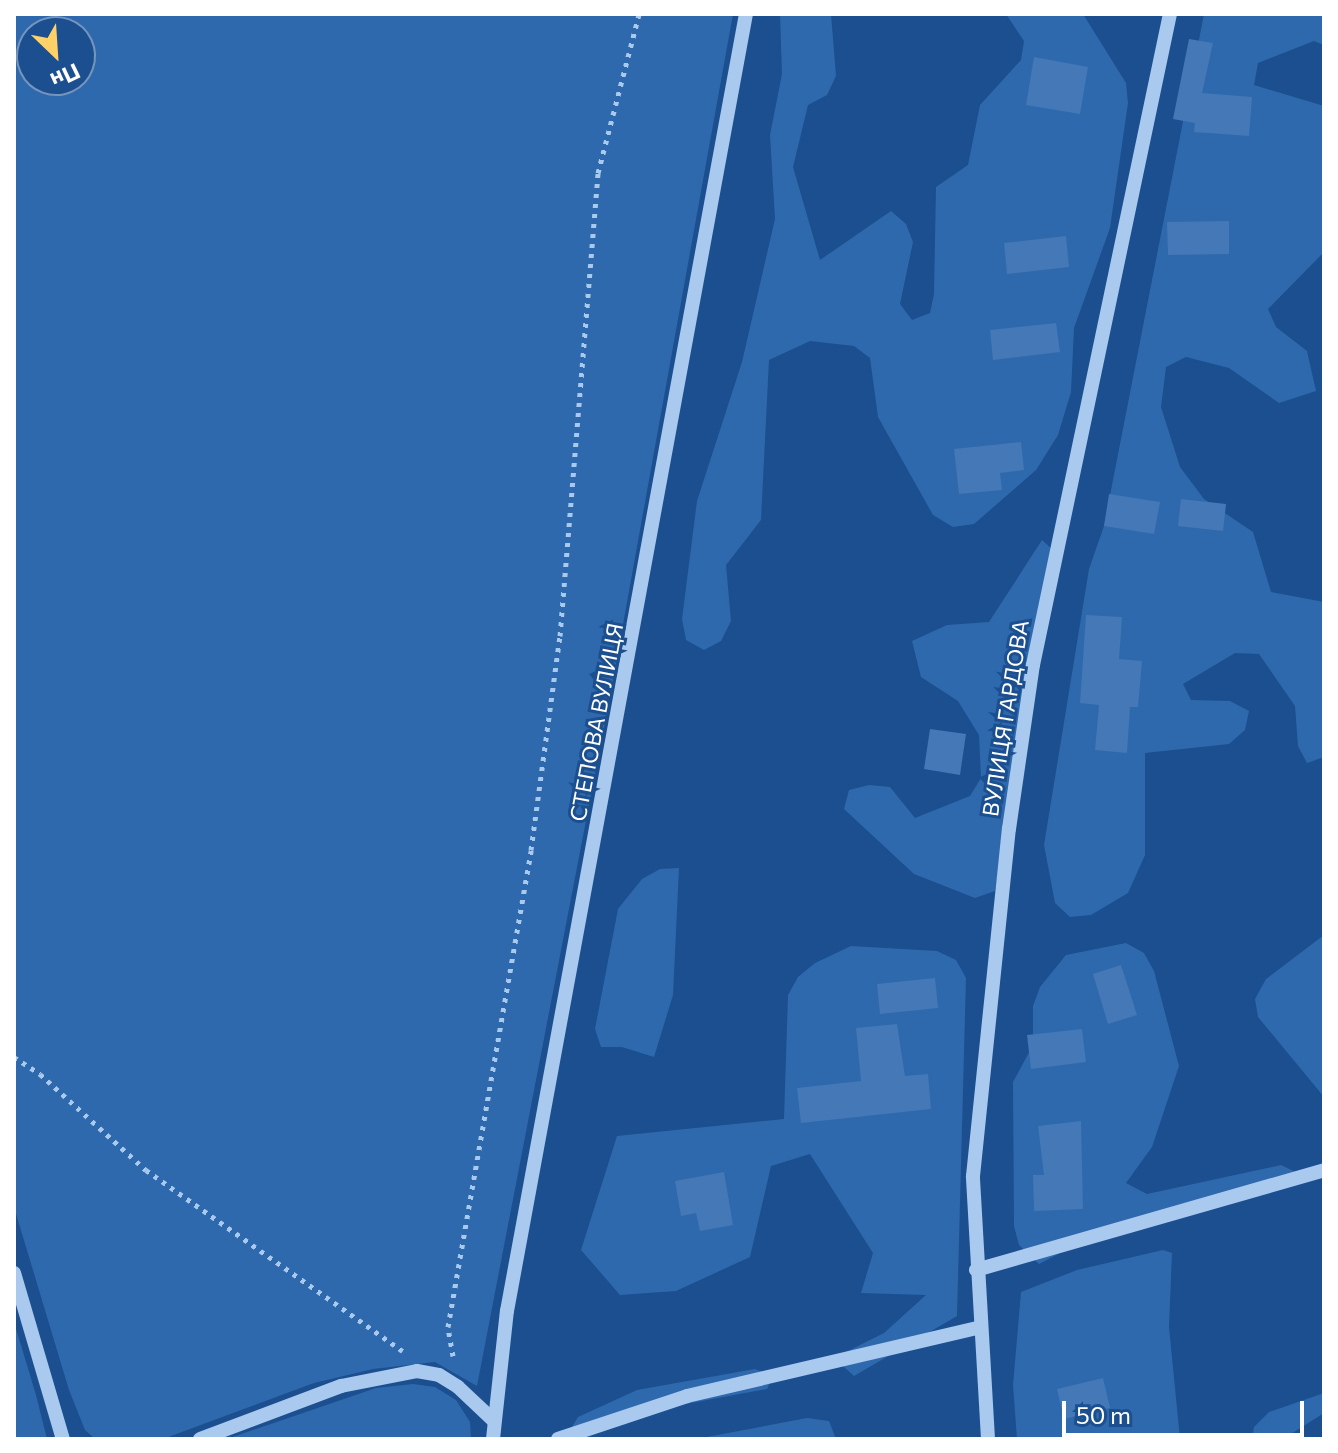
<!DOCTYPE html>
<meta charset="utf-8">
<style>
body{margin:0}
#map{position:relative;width:1338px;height:1453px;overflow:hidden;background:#1b4f8f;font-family:Commissioner,sans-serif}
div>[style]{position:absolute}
.green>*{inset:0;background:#2e69ad}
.building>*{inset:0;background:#4478b7}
.path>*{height:5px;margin-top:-2.5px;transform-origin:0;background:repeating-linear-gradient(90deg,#a9c9ee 0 4px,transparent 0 10px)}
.minor>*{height:14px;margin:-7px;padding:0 7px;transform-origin:7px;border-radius:7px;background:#a9c9ee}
span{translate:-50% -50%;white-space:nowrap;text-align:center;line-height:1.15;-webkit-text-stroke:6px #1b4f8f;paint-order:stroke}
.street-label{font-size:22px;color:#fff}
.frame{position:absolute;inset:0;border:16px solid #fff;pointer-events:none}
.north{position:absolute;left:16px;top:16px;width:80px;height:80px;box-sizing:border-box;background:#1b4f8f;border:2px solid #7695bc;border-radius:50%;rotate:155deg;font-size:22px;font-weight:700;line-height:32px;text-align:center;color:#fff}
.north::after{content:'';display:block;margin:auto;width:28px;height:36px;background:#ffd166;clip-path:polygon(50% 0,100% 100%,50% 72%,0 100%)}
.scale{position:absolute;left:1062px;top:1401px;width:242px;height:36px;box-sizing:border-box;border:4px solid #fff;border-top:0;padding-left:10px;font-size:24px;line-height:28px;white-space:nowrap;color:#fff;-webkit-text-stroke:6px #1b4f8f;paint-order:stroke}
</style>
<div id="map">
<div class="green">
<i style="clip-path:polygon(evenodd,14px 14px,733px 14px,611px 691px,477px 1386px,435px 1362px,373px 1369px,314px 1383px,163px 1439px,95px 1439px,85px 1430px,69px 1390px,14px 1207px,14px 14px,32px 32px,80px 32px,80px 80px,32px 80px,32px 32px)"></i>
<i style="clip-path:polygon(780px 14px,831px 14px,836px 76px,827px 95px,808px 105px,793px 167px,820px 260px,891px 211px,906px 224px,913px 242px,900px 304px,912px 320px,930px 313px,934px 294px,936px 187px,968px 165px,980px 105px,1021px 60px,1024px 41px,1006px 14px,1083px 14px,1126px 83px,1128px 103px,1110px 228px,1074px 328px,1071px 392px,1058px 435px,1036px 470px,974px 524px,953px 527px,933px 515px,878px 417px,870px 358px,854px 346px,810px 341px,769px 360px,761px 520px,726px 565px,731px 621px,721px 641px,704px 650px,686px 640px,682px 619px,697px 501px,742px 362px,775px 219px,770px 135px,782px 74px)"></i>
<i style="clip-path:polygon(1204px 14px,1324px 14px,1324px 45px,1314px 41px,1258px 63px,1254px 85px,1324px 106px,1324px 252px,1268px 309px,1276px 327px,1307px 351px,1316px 391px,1279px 403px,1229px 368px,1186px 357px,1166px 367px,1161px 407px,1180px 467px,1204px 499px,1253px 532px,1271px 592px,1324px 602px,1324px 757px,1307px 763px,1298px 746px,1295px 706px,1259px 654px,1235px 653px,1183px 684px,1191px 700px,1230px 701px,1249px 711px,1245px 730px,1229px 744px,1145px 753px,1145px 855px,1128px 893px,1091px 915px,1070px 917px,1055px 903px,1044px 845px,1089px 569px,1104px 526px)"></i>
<i style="clip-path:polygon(1042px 540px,1053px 550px,995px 891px,975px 898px,914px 874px,844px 809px,849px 790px,869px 785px,890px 787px,915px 818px,970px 796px,981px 778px,979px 735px,958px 701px,921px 677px,912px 641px,947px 625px,989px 622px)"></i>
<i style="clip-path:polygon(679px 868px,673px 995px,654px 1057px,622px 1047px,601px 1047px,595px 1029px,618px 909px,642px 879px,660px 869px)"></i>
<i style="clip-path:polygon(1324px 935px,1324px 1097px,1258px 1017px,1255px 999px,1266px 979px)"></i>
<i style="clip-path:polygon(1126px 943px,1144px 953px,1154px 971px,1179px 1066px,1152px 1147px,1126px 1183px,1147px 1194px,1281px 1165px,1300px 1174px,1115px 1224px,1039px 1264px,1019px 1245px,1014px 1226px,1013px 1082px,1033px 1045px,1033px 1006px,1040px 987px,1066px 955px)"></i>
<i style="clip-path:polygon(851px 946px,937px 951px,956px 960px,966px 978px,957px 1316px,854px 1376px,834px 1358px,884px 1333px,926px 1295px,861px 1293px,873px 1253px,810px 1154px,771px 1166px,750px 1257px,676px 1291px,620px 1295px,581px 1250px,617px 1136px,784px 1119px,788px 995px,798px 977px,815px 963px)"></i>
<i style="clip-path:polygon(1163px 1250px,1172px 1253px,1169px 1327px,1180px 1439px,1017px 1439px,1013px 1385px,1021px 1292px,1077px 1270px)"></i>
<i style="clip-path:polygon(14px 1322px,36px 1395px,47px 1439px,14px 1439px)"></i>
<i style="clip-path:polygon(755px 1369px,773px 1376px,767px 1389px,653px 1410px,569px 1432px,578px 1417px,637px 1390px)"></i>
<i style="clip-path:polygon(413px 1384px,435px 1387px,456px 1400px,470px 1422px,471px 1439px,227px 1439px,376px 1388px)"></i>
<i style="clip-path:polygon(1324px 1393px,1324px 1413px,1283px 1439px,1252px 1439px,1254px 1427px,1269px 1412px)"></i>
<i style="clip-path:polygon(807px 1418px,829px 1421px,836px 1439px,696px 1439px)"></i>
</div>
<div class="building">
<i style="clip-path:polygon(1189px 39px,1213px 43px,1202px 93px,1252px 97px,1249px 136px,1194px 132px,1195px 123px,1173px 119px)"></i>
<i style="clip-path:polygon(1034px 57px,1088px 67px,1080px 114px,1026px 105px)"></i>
<i style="clip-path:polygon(1229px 221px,1229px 254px,1168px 255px,1167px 222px)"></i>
<i style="clip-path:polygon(1066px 236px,1069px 267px,1007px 274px,1004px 243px)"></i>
<i style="clip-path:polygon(1056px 323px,1060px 352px,993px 360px,990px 330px)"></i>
<i style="clip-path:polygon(1021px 442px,1024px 470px,1000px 473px,1002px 490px,959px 494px,954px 449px)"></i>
<i style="clip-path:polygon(1109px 494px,1160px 502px,1154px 534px,1104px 526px)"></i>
<i style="clip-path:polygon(1181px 499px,1226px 504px,1223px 531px,1178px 526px)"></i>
<i style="clip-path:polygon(1086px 615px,1122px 617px,1119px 659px,1142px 661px,1138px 707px,1130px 707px,1127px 753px,1095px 750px,1099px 705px,1080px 703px)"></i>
<i style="clip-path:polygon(930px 729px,966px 734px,960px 775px,924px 769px)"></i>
<i style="clip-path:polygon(1121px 965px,1137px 1015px,1108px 1024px,1093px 974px)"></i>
<i style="clip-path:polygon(935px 978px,938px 1008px,880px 1014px,877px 984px)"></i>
<i style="clip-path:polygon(897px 1024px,905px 1076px,928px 1074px,931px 1109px,801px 1123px,797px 1088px,861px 1081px,856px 1028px)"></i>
<i style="clip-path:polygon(1082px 1029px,1086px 1062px,1031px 1069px,1027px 1035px)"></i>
<i style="clip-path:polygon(1081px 1121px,1083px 1209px,1034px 1211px,1033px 1175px,1044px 1175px,1038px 1126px)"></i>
<i style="clip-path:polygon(724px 1172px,733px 1225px,700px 1231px,696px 1213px,681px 1216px,675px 1181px)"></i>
<i style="clip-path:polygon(1103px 1378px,1110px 1408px,1064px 1419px,1057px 1389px)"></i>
</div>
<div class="path">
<i style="left:14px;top:1057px;width:31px;rotate:33deg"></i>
<i style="left:40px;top:1074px;width:143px;rotate:42.2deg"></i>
<i style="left:146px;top:1170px;width:314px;rotate:35.2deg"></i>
<i style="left:453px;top:1356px;width:29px;rotate:-100deg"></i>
<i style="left:448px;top:1327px;width:484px;rotate:-80.1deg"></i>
<i style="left:531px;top:850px;width:216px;rotate:-82.3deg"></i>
<i style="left:560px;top:636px;width:465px;rotate:-85.3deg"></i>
<i style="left:598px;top:173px;width:164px;rotate:-75.5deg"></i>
</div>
<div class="minor">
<i style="left:976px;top:1270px;width:362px;rotate:-16deg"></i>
<i style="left:14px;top:1273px;width:173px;rotate:73.6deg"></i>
<i style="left:200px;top:1439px;width:151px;rotate:-20.6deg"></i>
<i style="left:341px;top:1386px;width:77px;rotate:-11.2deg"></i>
<i style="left:417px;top:1371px;width:22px;rotate:10deg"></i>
<i style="left:439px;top:1375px;width:22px;rotate:32deg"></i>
<i style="left:458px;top:1387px;width:48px;rotate:43.3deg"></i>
<i style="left:493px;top:1439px;width:129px;rotate:-83.8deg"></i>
<i style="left:507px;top:1311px;width:1319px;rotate:-79.56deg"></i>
<i style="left:558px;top:1439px;width:136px;rotate:-18.4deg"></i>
<i style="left:687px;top:1396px;width:299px;rotate:-13.2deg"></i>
<i style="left:988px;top:1439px;width:263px;rotate:-93.3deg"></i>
<i style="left:973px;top:1176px;width:349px;rotate:-84.1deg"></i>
<i style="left:1009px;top:829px;width:166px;rotate:-81.7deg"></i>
<i style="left:1033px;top:665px;width:665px;rotate:-78.12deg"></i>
</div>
<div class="street-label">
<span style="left:1005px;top:718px;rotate:-81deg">ВУЛИЦЯ ГАРДОВА</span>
<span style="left:596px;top:722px;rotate:-79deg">СТЕПОВА ВУЛИЦЯ</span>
</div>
<div class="frame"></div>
<div class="north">Пн</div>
<div class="scale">50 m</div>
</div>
